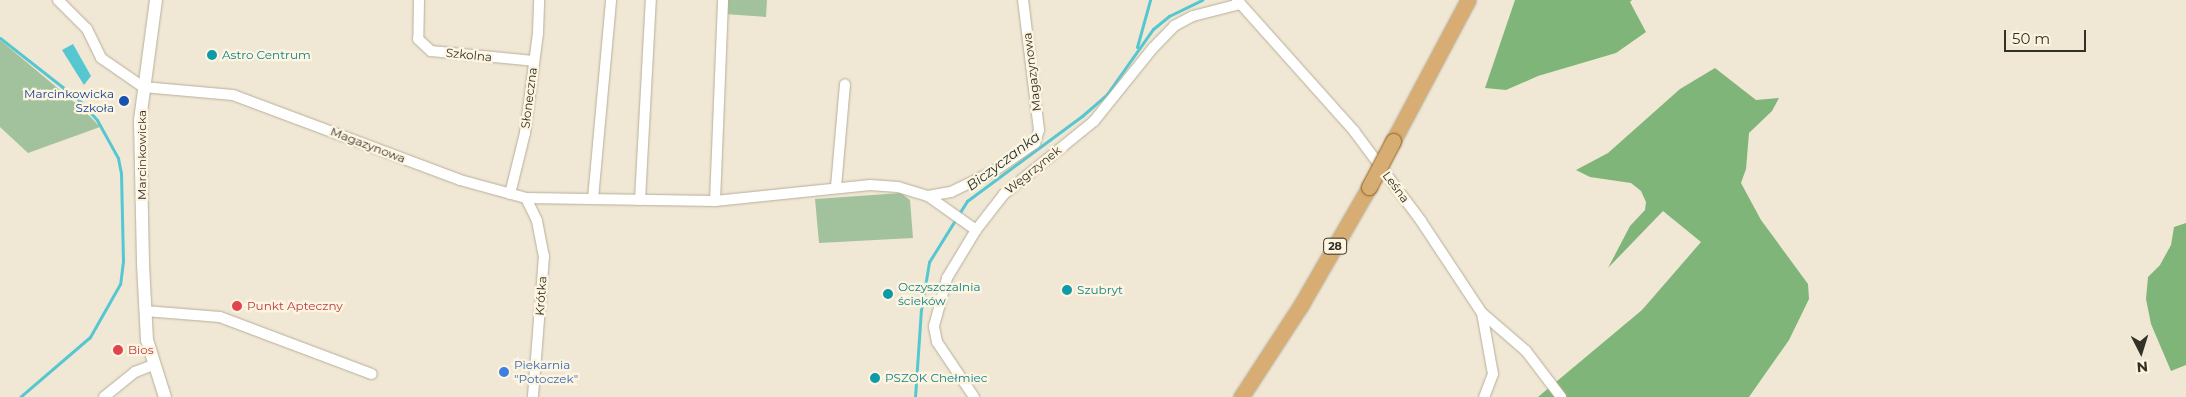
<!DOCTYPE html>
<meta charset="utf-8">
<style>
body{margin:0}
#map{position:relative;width:2186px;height:397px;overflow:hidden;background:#f0e8d4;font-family:Montserrat,sans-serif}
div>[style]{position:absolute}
.green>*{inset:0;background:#a2c29d}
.forest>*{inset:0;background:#80b579}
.water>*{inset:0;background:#56c7d1}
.stream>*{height:3px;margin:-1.5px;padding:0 1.5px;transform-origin:1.5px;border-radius:1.5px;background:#56c7d1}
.roads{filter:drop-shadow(0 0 1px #b6ae9b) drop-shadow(0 0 1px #b6ae9b)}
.minor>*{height:10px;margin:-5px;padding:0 5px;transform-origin:5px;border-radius:5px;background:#fff}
.tertiary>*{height:12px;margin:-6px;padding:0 6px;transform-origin:6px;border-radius:6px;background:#fff}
.primary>*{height:15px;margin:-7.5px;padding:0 7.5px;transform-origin:7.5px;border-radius:7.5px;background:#d7ad74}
.bridges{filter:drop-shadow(0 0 1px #8c5e1d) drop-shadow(0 0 1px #8c5e1d)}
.primary-bridge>*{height:15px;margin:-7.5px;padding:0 7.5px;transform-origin:7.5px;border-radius:7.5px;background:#d7ad74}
.dots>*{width:14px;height:14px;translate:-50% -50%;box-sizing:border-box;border:2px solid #fef5e1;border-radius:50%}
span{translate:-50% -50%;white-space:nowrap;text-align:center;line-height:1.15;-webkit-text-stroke:4.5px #fef5e1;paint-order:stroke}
.shield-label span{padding:1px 4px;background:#fef5e1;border:1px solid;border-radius:4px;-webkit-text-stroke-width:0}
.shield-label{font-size:11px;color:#333028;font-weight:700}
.culture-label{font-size:12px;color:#0d838f}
.left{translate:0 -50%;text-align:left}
.street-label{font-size:12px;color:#333028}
.transit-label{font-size:12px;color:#164399}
.right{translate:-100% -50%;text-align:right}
.health-label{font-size:12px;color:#be3a42}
.shop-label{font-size:12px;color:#366cbe}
.water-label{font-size:14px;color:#192d2f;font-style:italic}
.north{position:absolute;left:2116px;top:327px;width:50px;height:50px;-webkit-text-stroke:4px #fef5e1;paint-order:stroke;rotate:175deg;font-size:14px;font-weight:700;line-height:20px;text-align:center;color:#333028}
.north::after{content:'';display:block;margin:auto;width:18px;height:22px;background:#333028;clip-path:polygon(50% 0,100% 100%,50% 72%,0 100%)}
.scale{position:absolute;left:2004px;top:30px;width:82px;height:22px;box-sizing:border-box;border:2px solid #333028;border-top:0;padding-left:6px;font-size:15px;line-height:18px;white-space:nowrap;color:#333028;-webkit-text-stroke:4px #fef5e1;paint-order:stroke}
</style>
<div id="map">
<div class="green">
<i style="clip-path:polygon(725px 0,767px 0,766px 17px,724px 14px)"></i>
<i style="clip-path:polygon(0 40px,85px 111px,100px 127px,28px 153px,0 127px)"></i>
<i style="clip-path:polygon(901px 193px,910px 200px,913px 238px,819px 243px,815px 199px)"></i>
</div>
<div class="forest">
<i style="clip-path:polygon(1515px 0,1632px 0,1630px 2px,1646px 32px,1616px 53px,1538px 76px,1506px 90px,1485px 88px)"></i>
<i style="clip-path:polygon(1715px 68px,1756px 100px,1779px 98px,1772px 111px,1749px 133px,1746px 169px,1741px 183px,1761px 220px,1808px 284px,1809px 299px,1789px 340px,1749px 397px,1538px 397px,1642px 310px,1701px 242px,1663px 211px,1608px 268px,1630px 226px,1645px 210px,1646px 202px,1641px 191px,1631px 183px,1590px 177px,1576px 170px,1608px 153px,1680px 89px)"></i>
<i style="clip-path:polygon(2186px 223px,2186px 365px,2171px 371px,2151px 324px,2146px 299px,2148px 277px,2160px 265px,2171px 245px,2174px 227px)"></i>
</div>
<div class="water">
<i style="clip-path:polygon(73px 44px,91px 76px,84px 85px,62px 50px)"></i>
</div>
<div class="stream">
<i style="left:0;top:38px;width:100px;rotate:38.1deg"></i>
<i style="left:79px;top:100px;width:27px;rotate:48deg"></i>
<i style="left:97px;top:120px;width:43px;rotate:61.1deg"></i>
<i style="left:118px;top:158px;width:15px;rotate:79deg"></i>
<i style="left:121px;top:173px;width:88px;rotate:88.7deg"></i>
<i style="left:123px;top:261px;width:23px;rotate:97deg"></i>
<i style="left:120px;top:284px;width:61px;rotate:119.5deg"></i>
<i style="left:90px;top:337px;width:92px;rotate:139.4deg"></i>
<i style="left:1137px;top:47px;width:49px;rotate:-74.5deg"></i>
<i style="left:915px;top:397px;width:87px;rotate:-86.1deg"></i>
<i style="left:921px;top:310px;width:49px;rotate:-80.5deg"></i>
<i style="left:929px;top:262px;width:72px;rotate:-58.1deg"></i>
<i style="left:967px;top:201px;width:143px;rotate:-36.5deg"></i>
<i style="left:1082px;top:116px;width:33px;rotate:-41deg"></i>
<i style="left:1107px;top:94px;width:80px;rotate:-54.7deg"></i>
<i style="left:1153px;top:29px;width:21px;rotate:-39deg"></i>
<i style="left:1169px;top:16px;width:37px;rotate:-26deg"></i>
</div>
<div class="roads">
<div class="minor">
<i style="left:58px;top:0;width:41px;rotate:45deg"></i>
<i style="left:87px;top:29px;width:32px;rotate:64deg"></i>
<i style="left:101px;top:58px;width:51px;rotate:34.6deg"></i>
<i style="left:143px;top:87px;width:90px;rotate:5.1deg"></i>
<i style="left:233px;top:95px;width:242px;rotate:20.5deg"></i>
<i style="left:460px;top:180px;width:68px;rotate:15.3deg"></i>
<i style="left:526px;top:198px;width:189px;rotate:0.9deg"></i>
<i style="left:715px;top:201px;width:156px;rotate:-5.9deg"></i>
<i style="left:870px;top:185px;width:28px;rotate:4deg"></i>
<i style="left:898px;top:187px;width:31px;rotate:17deg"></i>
<i style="left:928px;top:196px;width:23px;rotate:-10deg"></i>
<i style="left:951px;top:192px;width:48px;rotate:-26deg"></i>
<i style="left:994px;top:171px;width:50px;rotate:-34.3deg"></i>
<i style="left:1035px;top:143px;width:14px;rotate:-73deg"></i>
<i style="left:1039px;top:130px;width:131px;rotate:-97deg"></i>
<i style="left:419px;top:0;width:39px;rotate:91deg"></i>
<i style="left:418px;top:39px;width:18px;rotate:43deg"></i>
<i style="left:431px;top:51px;width:103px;rotate:5.5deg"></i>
<i style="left:1237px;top:0;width:176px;rotate:48.2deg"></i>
<i style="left:1354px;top:131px;width:112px;rotate:53.3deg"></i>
<i style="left:1421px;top:221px;width:110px;rotate:56.5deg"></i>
<i style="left:1482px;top:313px;width:62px;rotate:79.8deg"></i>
<i style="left:1493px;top:374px;width:25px;rotate:111deg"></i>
<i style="left:836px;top:187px;width:103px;rotate:-85deg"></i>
<i style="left:510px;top:194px;width:63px;rotate:-76.2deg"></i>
<i style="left:525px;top:133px;width:101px;rotate:-82.6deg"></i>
<i style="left:538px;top:33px;width:33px;rotate:-88deg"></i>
<i style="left:928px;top:196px;width:59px;rotate:35.3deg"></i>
<i style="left:526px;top:198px;width:25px;rotate:64deg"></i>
<i style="left:537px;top:221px;width:36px;rotate:79deg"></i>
<i style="left:544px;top:256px;width:141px;rotate:94.5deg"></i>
<i style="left:593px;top:199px;width:200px;rotate:-84.8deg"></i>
<i style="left:640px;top:200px;width:200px;rotate:-86.9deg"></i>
<i style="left:715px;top:201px;width:201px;rotate:-87.7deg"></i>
<i style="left:145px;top:311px;width:75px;rotate:4.6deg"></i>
<i style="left:220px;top:317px;width:162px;rotate:20.6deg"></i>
<i style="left:1482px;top:313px;width:58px;rotate:40.8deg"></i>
<i style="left:1526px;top:351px;width:58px;rotate:52.7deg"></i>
<i style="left:104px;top:397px;width:40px;rotate:-39deg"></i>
<i style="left:135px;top:372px;width:19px;rotate:-21deg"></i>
<i style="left:974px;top:397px;width:66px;rotate:-123.9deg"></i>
<i style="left:937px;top:342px;width:16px;rotate:-101deg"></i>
<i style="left:934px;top:326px;width:50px;rotate:-74.8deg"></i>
<i style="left:947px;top:278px;width:56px;rotate:-58.9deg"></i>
<i style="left:976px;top:230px;width:46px;rotate:-52.1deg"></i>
<i style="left:1004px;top:194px;width:116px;rotate:-39deg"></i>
<i style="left:1094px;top:121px;width:94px;rotate:-51.1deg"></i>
<i style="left:1153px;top:48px;width:30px;rotate:-46deg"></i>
<i style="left:1174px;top:26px;width:21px;rotate:-28deg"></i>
<i style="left:1193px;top:16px;width:49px;rotate:-14.3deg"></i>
</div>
<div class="tertiary">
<i style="left:156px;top:0;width:121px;rotate:97.6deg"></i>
<i style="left:140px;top:120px;width:144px;rotate:88.8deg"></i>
<i style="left:143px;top:264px;width:76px;rotate:87deg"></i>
<i style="left:147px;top:340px;width:60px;rotate:72.5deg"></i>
</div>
<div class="primary">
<i style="left:1393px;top:141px;width:160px;rotate:-62deg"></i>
<i style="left:1241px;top:397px;width:110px;rotate:-56.9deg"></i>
<i style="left:1301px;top:305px;width:136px;rotate:-60deg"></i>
</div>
</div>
<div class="bridges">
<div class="primary-bridge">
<i style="left:1369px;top:187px;width:52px;rotate:-62.4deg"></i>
</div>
</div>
<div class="dots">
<i style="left:212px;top:55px;background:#0f9aa8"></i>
<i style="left:124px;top:101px;background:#1a4fb4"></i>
<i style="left:1067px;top:290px;background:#0f9aa8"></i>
<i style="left:888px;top:294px;background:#0f9aa8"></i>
<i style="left:237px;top:306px;background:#e0444e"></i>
<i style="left:118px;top:350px;background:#e0444e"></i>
<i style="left:504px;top:372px;background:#3f7fe0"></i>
<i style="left:875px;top:378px;background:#0f9aa8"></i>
</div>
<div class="shield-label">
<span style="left:1335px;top:246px">28</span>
</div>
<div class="culture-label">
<span class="left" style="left:222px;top:55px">Astro Centrum</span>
<span class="left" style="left:898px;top:294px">Oczyszczalnia<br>ścieków</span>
<span class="left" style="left:1077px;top:290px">Szubryt</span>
<span class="left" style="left:885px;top:378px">PSZOK Chełmiec</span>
</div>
<div class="street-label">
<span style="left:469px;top:55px;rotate:6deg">Szkolna</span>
<span style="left:1032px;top:72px;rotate:-97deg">Magazynowa</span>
<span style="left:529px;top:98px;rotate:-83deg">Słoneczna</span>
<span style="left:368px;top:145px;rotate:21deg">Magazynowa</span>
<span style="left:142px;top:155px;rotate:-90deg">Marcinkowicka</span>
<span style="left:1033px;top:170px;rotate:-39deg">Węgrzynek</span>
<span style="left:1396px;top:187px;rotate:53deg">Leśna</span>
<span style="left:541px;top:296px;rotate:-86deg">Krótka</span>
</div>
<div class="transit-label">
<span class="right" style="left:114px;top:101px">Marcinkowicka<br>Szkoła</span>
</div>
<div class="health-label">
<span class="left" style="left:247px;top:306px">Punkt Apteczny</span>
<span class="left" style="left:128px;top:350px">Bios</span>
</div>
<div class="shop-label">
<span class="left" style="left:514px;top:372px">Piekarnia<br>"Potoczek"</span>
</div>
<div class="water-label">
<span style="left:1003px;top:161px;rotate:-37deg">Biczyczanka</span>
</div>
<div class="north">N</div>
<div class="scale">50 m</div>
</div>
